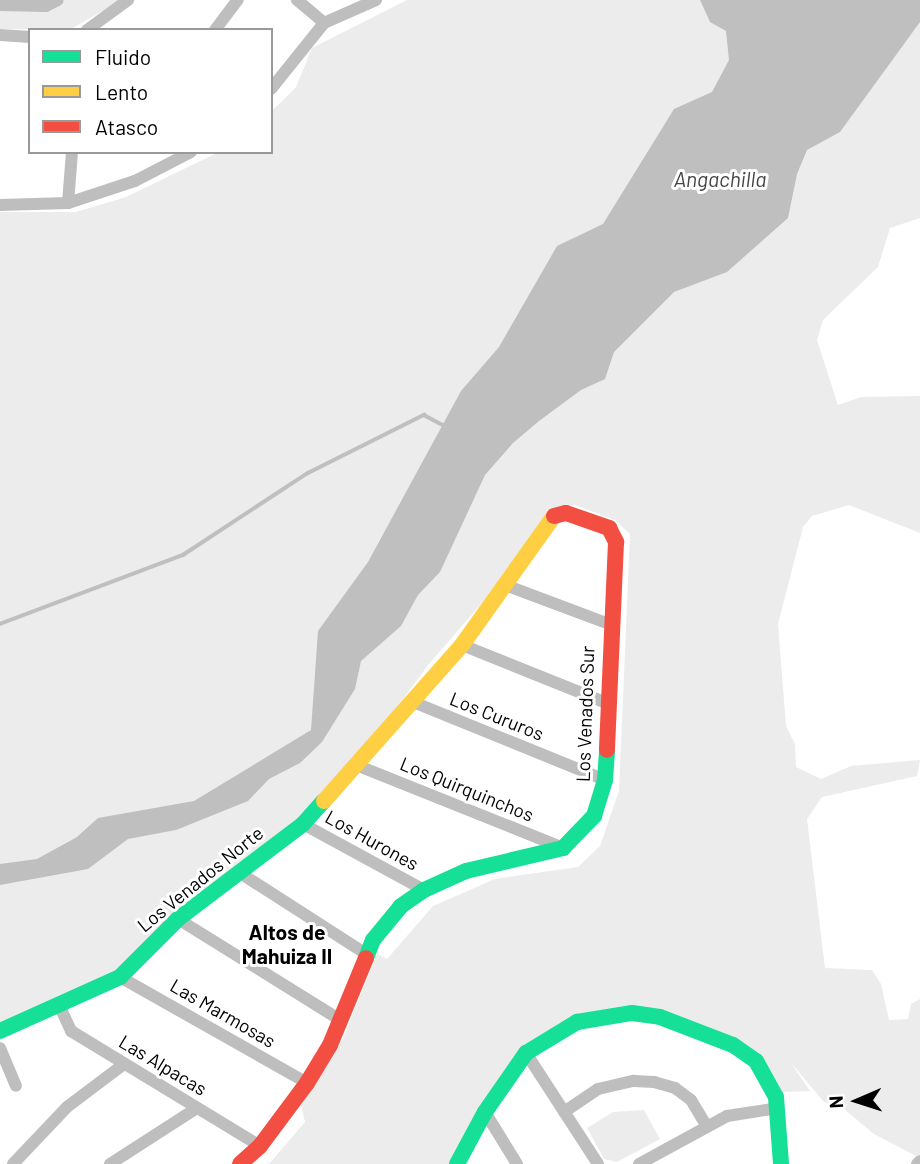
<!DOCTYPE html>
<style>
body{margin:0}
#map{position:relative;width:920px;height:1164px;overflow:hidden;background:#fff;font-family:Barlow,sans-serif}
div>[style]{position:absolute}
.green>*{inset:0;background:#ececec}
.water>*{inset:0;background:#bfbfbf}
.stream>*{height:3.5px;margin:-1.75px;padding:0 1.75px;transform-origin:1.75px;border-radius:1.75px;background:#bfbfbf}
.street>*{height:12px;margin:-6px;padding:0 6px;transform-origin:6px;border-radius:6px;background:#bebebe}
.fast>*{height:16px;margin:-8px;padding:0 8px;transform-origin:8px;border-radius:8px;background:#16e098}
.slow>*{height:16px;margin:-8px;padding:0 8px;transform-origin:8px;border-radius:8px;background:#ffcf43}
.jam>*{height:16px;margin:-8px;padding:0 8px;transform-origin:8px;border-radius:8px;background:#f24e42}
span{translate:-50% -50%;white-space:nowrap;text-align:center;line-height:1.15;-webkit-text-stroke:6px #fff;paint-order:stroke}
.street-label{font-size:19px;color:#000}
.water-label{font-size:21px;color:#444;font-style:italic}
.neighbourhood-label{font-size:21px;color:#000;font-weight:700}
.legend{position:absolute;left:28px;top:28px;width:245px;height:126px;box-sizing:border-box;background:#fff;border:2px solid #999;margin:0;padding:9px 12px;list-style:none;font-size:21px;color:#000}
.legend li{display:flex;align-items:center;gap:14px;height:35px}
.legend b{width:35px;border:2px solid #999}
.north{position:absolute;left:822px;top:1066px;width:70px;height:70px;-webkit-text-stroke:5px #fff;paint-order:stroke;rotate:267deg;font-size:19px;font-weight:700;line-height:28px;text-align:center;color:#000}
.north::after{content:'';display:block;margin:auto;width:24px;height:32px;background:#000;clip-path:polygon(50% 0,100% 100%,50% 72%,0 100%)}
</style>
<div id="map">
<div class="green">
<i style="clip-path:polygon(64px 0,122px 0,69px 30px,0 29px,0 10px,56px 7px)"></i>
<i style="clip-path:polygon(407px 0,920px 0,920px 218px,890px 228px,878px 267px,823px 320px,817px 340px,838px 405px,861px 397px,920px 396px,920px 533px,849px 505px,812px 516px,803px 527px,778px 624px,786px 726px,795px 744px,796px 767px,821px 779px,851px 766px,920px 760px,917px 776px,822px 797px,807px 819px,825px 968px,872px 970px,881px 984px,889px 1020px,908px 1019px,911px 1004px,920px 999px,920px 1158px,874px 1134px,844px 1109px,824px 1102px,791px 1063px,810px 1091px,782px 1092px,770px 1069px,748px 1046px,606px 1011px,504px 1071px,452px 1164px,269px 1164px,305px 1122px,301px 1105px,343px 1039px,377px 954px,387px 959px,433px 906px,495px 879px,578px 867px,600px 846px,619px 791px,630px 534px,615px 520px,575px 505px,549px 511px,495px 588px,429px 664px,386px 722px,297px 821px,124px 966px,0 1025px,0 212px,76px 212px,126px 197px,219px 152px,271px 152px,271px 112px,296px 87px,312px 48px)"></i>
<i style="clip-path:polygon(644px 1110px,660px 1139px,617px 1162px,604px 1159px,587px 1128px,613px 1112px)"></i>
</div>
<div class="water">
<i style="clip-path:polygon(700px 0,920px 0,920px 22px,840px 132px,807px 150px,797px 174px,788px 218px,727px 272px,674px 292px,614px 352px,605px 379px,581px 390px,539px 421px,513px 443px,485px 475px,440px 572px,418px 595px,401px 626px,361px 661px,355px 689px,322px 742px,300px 763px,269px 779px,248px 801px,176px 830px,128px 839px,88px 869px,0 885px,0 864px,37px 859px,77px 837px,98px 818px,194px 801px,311px 730px,318px 631px,368px 562px,461px 391px,499px 347px,557px 246px,603px 224px,674px 109px,712px 92px,729px 60px,726px 31px,710px 22px)"></i>
</div>
<div class="stream">
<i style="left:0;top:624px;width:196px;rotate:-20.7deg"></i>
<i style="left:183px;top:555px;width:149px;rotate:-33.3deg"></i>
<i style="left:308px;top:473px;width:130px;rotate:-26.6deg"></i>
<i style="left:424px;top:415px;width:21px;rotate:28deg"></i>
</div>
<div class="street">
<i style="left:297px;top:0;width:35px;rotate:40deg"></i>
<i style="left:0;top:5px;width:46px;rotate:1.2deg"></i>
<i style="left:46px;top:6px;width:13px;rotate:-27deg"></i>
<i style="left:87px;top:30px;width:51px;rotate:-36.2deg"></i>
<i style="left:215px;top:30px;width:38px;rotate:-53deg"></i>
<i style="left:0;top:35px;width:30px;rotate:4deg"></i>
<i style="left:271px;top:89px;width:85px;rotate:-51.2deg"></i>
<i style="left:324px;top:23px;width:57px;rotate:-23.9deg"></i>
<i style="left:68px;top:203px;width:51px;rotate:-85.5deg"></i>
<i style="left:0;top:205px;width:68px;rotate:-1.7deg"></i>
<i style="left:68px;top:203px;width:71px;rotate:-18.2deg"></i>
<i style="left:135px;top:181px;width:63px;rotate:-27.4deg"></i>
<i style="left:508px;top:586px;width:108px;rotate:20.6deg"></i>
<i style="left:462px;top:645px;width:158px;rotate:21.9deg"></i>
<i style="left:413px;top:702px;width:207px;rotate:22.1deg"></i>
<i style="left:356px;top:765px;width:223px;rotate:21.8deg"></i>
<i style="left:303px;top:824px;width:138px;rotate:28.6deg"></i>
<i style="left:240px;top:873px;width:150px;rotate:32.7deg"></i>
<i style="left:178px;top:919px;width:191px;rotate:31.9deg"></i>
<i style="left:120px;top:977px;width:215px;rotate:29.5deg"></i>
<i style="left:59px;top:1005px;width:29px;rotate:65deg"></i>
<i style="left:71px;top:1031px;width:221px;rotate:31.3deg"></i>
<i style="left:0;top:1048px;width:41px;rotate:67.2deg"></i>
<i style="left:526px;top:1053px;width:132px;rotate:57deg"></i>
<i style="left:485px;top:1112px;width:61px;rotate:58.4deg"></i>
<i style="left:564px;top:1112px;width:41px;rotate:-34.1deg"></i>
<i style="left:598px;top:1089px;width:37px;rotate:-13deg"></i>
<i style="left:634px;top:1081px;width:20px;rotate:3deg"></i>
<i style="left:654px;top:1082px;width:22px;rotate:16deg"></i>
<i style="left:675px;top:1088px;width:20px;rotate:37deg"></i>
<i style="left:691px;top:1100px;width:31px;rotate:59deg"></i>
<i style="left:13px;top:1164px;width:79px;rotate:-46.5deg"></i>
<i style="left:67px;top:1107px;width:71px;rotate:-37deg"></i>
<i style="left:110px;top:1164px;width:103px;rotate:-32.8deg"></i>
<i style="left:639px;top:1164px;width:100px;rotate:-28.6deg"></i>
<i style="left:727px;top:1116px;width:52px;rotate:-8.9deg"></i>
<i style="left:917px;top:1164px;width:4px;rotate:-45deg"></i>
</div>
<div class="fast">
<i style="left:366px;top:958px;width:19px;rotate:-69deg"></i>
<i style="left:373px;top:940px;width:44px;rotate:-50.5deg"></i>
<i style="left:401px;top:906px;width:28px;rotate:-35deg"></i>
<i style="left:424px;top:890px;width:46px;rotate:-24.3deg"></i>
<i style="left:466px;top:871px;width:100px;rotate:-13.3deg"></i>
<i style="left:563px;top:848px;width:45px;rotate:-45.9deg"></i>
<i style="left:594px;top:816px;width:38px;rotate:-73deg"></i>
<i style="left:605px;top:780px;width:30px;rotate:-86deg"></i>
<i style="left:0;top:1031px;width:132px;rotate:-24.2deg"></i>
<i style="left:120px;top:977px;width:82px;rotate:-45deg"></i>
<i style="left:178px;top:919px;width:157px;rotate:-37.2deg"></i>
<i style="left:303px;top:824px;width:31px;rotate:-48deg"></i>
<i style="left:457px;top:1164px;width:59px;rotate:-61.7deg"></i>
<i style="left:485px;top:1112px;width:72px;rotate:-55.2deg"></i>
<i style="left:526px;top:1053px;width:60px;rotate:-31.3deg"></i>
<i style="left:577px;top:1022px;width:56px;rotate:-9.3deg"></i>
<i style="left:632px;top:1013px;width:28px;rotate:8deg"></i>
<i style="left:660px;top:1017px;width:78px;rotate:21deg"></i>
<i style="left:733px;top:1045px;width:28px;rotate:35deg"></i>
<i style="left:756px;top:1061px;width:41px;rotate:60.9deg"></i>
<i style="left:776px;top:1097px;width:67px;rotate:85.7deg"></i>
</div>
<div class="slow">
<i style="left:324px;top:801px;width:208px;rotate:-48.5deg"></i>
<i style="left:462px;top:645px;width:158px;rotate:-54.5deg"></i>
</div>
<div class="jam">
<i style="left:554px;top:516px;width:12px;rotate:-14deg"></i>
<i style="left:566px;top:513px;width:46px;rotate:19.2deg"></i>
<i style="left:609px;top:528px;width:16px;rotate:63deg"></i>
<i style="left:616px;top:542px;width:208px;rotate:92.5deg"></i>
<i style="left:240px;top:1164px;width:27px;rotate:-42deg"></i>
<i style="left:260px;top:1146px;width:79px;rotate:-53.3deg"></i>
<i style="left:307px;top:1083px;width:44px;rotate:-58.8deg"></i>
<i style="left:330px;top:1045px;width:94px;rotate:-67.5deg"></i>
</div>
<div class="street-label">
<span style="left:585px;top:714px;rotate:-88deg">Los Venados Sur</span>
<span style="left:497px;top:716px;rotate:22deg">Los Cururos</span>
<span style="left:467px;top:789px;rotate:22deg">Los Quirquinchos</span>
<span style="left:372px;top:840px;rotate:29deg">Los Hurones</span>
<span style="left:200px;top:879px;rotate:-39deg">Los Venados Norte</span>
<span style="left:223px;top:1013px;rotate:30deg">Las Marmosas</span>
<span style="left:163px;top:1065px;rotate:31deg">Las Alpacas</span>
</div>
<div class="water-label">
<span style="left:720px;top:179px">Angachilla</span>
</div>
<div class="neighbourhood-label">
<span style="left:287px;top:944px">Altos de<br>Mahuiza II</span>
</div>
<ul class="legend">
<li><b style="height:9px;background:#16e098"></b>Fluido</li>
<li><b style="height:9px;background:#ffcf43"></b>Lento</li>
<li><b style="height:9px;background:#f24e42"></b>Atasco</li>
</ul>
<div class="north">N</div>
</div>
